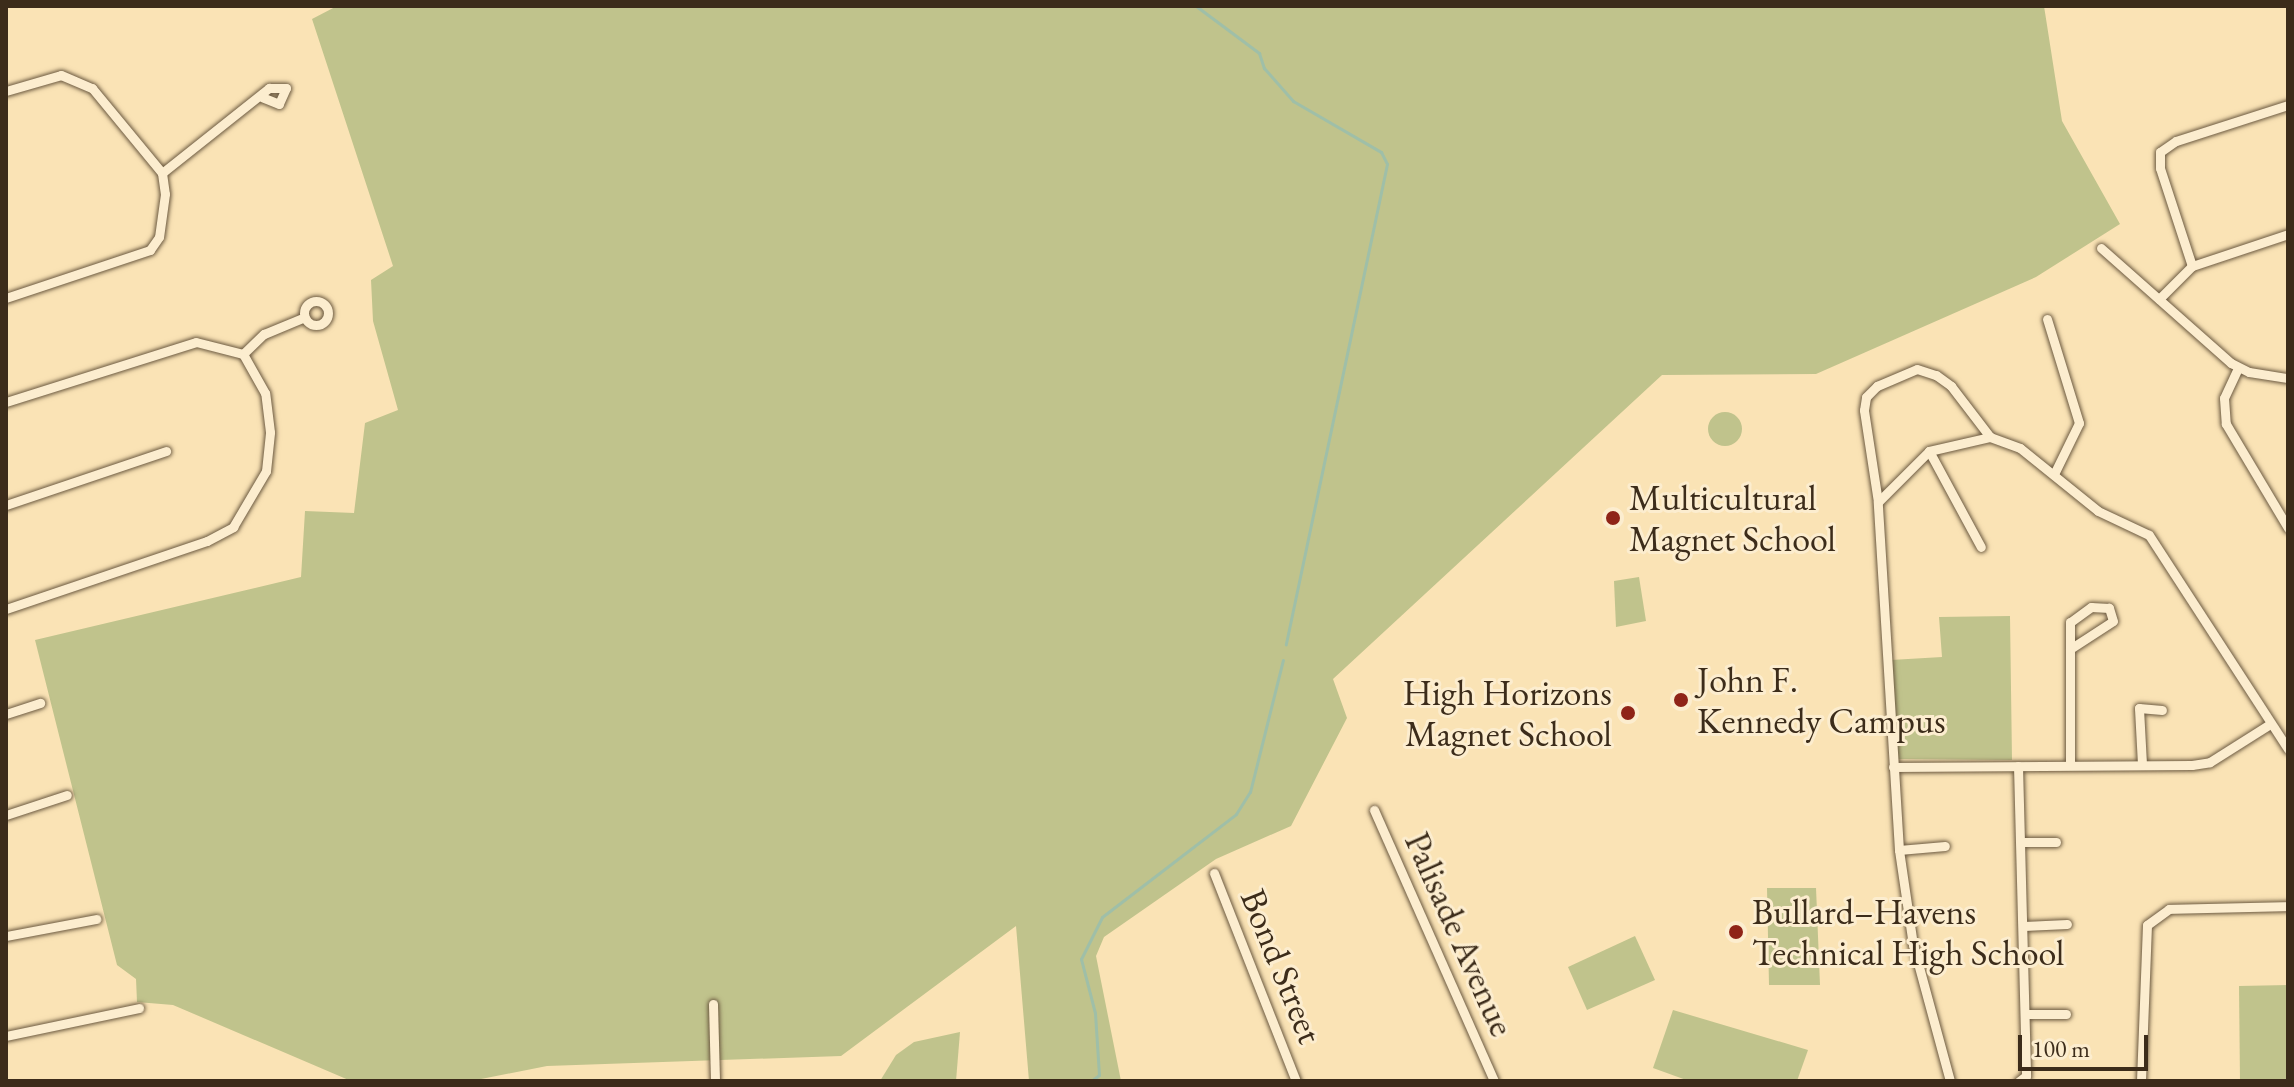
<!DOCTYPE html>
<meta charset="utf-8">
<style>
body{margin:0}
#map{position:relative;width:2294px;height:1087px;overflow:hidden;background:#fae3b5;font-family:"EB Garamond",serif}
div>[style]{position:absolute}
.green>*{inset:0;background:#c0c38c}
.round{border-radius:50%}
.stream>*{height:3px;margin:-1.5px;padding:0 1.5px;transform-origin:1.5px;border-radius:1.5px;background:#9fbfa8}
.roads{filter:drop-shadow(0 0 2px #6c5a41) drop-shadow(0 0 2px #6c5a41)}
.minor>*{height:9px;margin:-4.5px;padding:0 4.5px;transform-origin:4.5px;border-radius:4.5px;background:#fcedcf}
.minor>.ring{margin:-4.5px;padding:0;box-sizing:content-box;background:none;border:9px solid #fcedcf;border-radius:50%}
.dots>*{width:22px;height:22px;translate:-50% -50%;box-sizing:border-box;border:4px solid #fcedcf;border-radius:50%}
span{translate:-50% -50%;white-space:nowrap;text-align:center;line-height:1.15;-webkit-text-stroke:6px #fcedcf;paint-order:stroke}
.poi-label{font-size:36px;color:#3c2c1a}
.left{translate:0 -50%;text-align:left}
.right{translate:-100% -50%;text-align:right}
.street-label{font-size:36px;color:#3c2c1a}
.frame{position:absolute;inset:0;border:8px solid #3c2c1a;pointer-events:none}
.scale{position:absolute;left:2018px;top:1035px;width:130px;height:36px;box-sizing:border-box;border:4px solid #3c2c1a;border-top:0;padding-left:10px;font-size:24px;line-height:28px;white-space:nowrap;color:#3c2c1a;-webkit-text-stroke:6px #fcedcf;paint-order:stroke}
</style>
<div id="map">
<div class="green">
<i style="clip-path:polygon(337px 6px,2044px 6px,2062px 121px,2120px 224px,2036px 277px,1816px 374px,1662px 375px,1333px 679px,1347px 718px,1291px 826px,1216px 859px,1104px 937px,1096px 956px,1121px 1081px,1029px 1081px,1016px 926px,841px 1056px,547px 1066px,471px 1081px,351px 1081px,173px 1005px,137px 1002px,136px 979px,117px 965px,35px 640px,301px 577px,305px 511px,354px 513px,365px 423px,398px 410px,373px 321px,371px 280px,393px 266px,312px 19px)"></i>
<i class="round" style="left:1708px;top:412px;width:34px;height:34px"></i>
<i style="clip-path:polygon(1639px 577px,1646px 621px,1616px 627px,1614px 581px)"></i>
<i style="clip-path:polygon(2010px 616px,2012px 760px,1898px 759px,1891px 660px,1942px 657px,1939px 617px)"></i>
<i style="clip-path:polygon(1767px 888px,1816px 888px,1820px 985px,1769px 985px)"></i>
<i style="clip-path:polygon(1635px 936px,1655px 980px,1587px 1010px,1568px 967px)"></i>
<i style="clip-path:polygon(2288px 985px,2288px 1081px,2240px 1081px,2239px 986px)"></i>
<i style="clip-path:polygon(1673px 1010px,1808px 1050px,1797px 1081px,1689px 1081px,1653px 1068px)"></i>
<i style="clip-path:polygon(960px 1032px,956px 1081px,880px 1081px,896px 1055px,914px 1042px)"></i>
</div>
<div class="stream">
<i style="left:1196px;top:6px;width:79px;rotate:36.7deg"></i>
<i style="left:1259px;top:53px;width:16px;rotate:72deg"></i>
<i style="left:1264px;top:68px;width:44px;rotate:48.7deg"></i>
<i style="left:1293px;top:101px;width:102px;rotate:30.1deg"></i>
<i style="left:1381px;top:152px;width:13px;rotate:63deg"></i>
<i style="left:1387px;top:164px;width:491px;rotate:101.9deg"></i>
<i style="left:1091px;top:1081px;width:10px;rotate:-37deg"></i>
<i style="left:1099px;top:1075px;width:62px;rotate:-93.7deg"></i>
<i style="left:1095px;top:1013px;width:56px;rotate:-104.5deg"></i>
<i style="left:1081px;top:959px;width:47px;rotate:-63.4deg"></i>
<i style="left:1102px;top:917px;width:169px;rotate:-37.5deg"></i>
<i style="left:1236px;top:814px;width:26px;rotate:-58deg"></i>
<i style="left:1250px;top:792px;width:136px;rotate:-76deg"></i>
</div>
<div class="roads">
<div class="minor">
<i style="left:6px;top:91px;width:57px;rotate:-16.2deg"></i>
<i style="left:61px;top:75px;width:34px;rotate:23deg"></i>
<i style="left:92px;top:88px;width:110px;rotate:50.5deg"></i>
<i style="left:162px;top:173px;width:21px;rotate:82deg"></i>
<i style="left:165px;top:194px;width:43px;rotate:97.9deg"></i>
<i style="left:159px;top:237px;width:16px;rotate:125deg"></i>
<i style="left:150px;top:250px;width:152px;rotate:161.6deg"></i>
<i style="left:162px;top:173px;width:137px;rotate:-38.5deg"></i>
<i style="left:269px;top:88px;width:17px"></i>
<i style="left:286px;top:88px;width:17px;rotate:114deg"></i>
<i style="left:279px;top:104px;width:18px;rotate:-158deg"></i>
<i style="left:2101px;top:248px;width:174px;rotate:41.5deg"></i>
<i style="left:2231px;top:363px;width:20px;rotate:27deg"></i>
<i style="left:2249px;top:372px;width:39px;rotate:9deg"></i>
<i style="left:2192px;top:266px;width:103px;rotate:-108.1deg"></i>
<i style="left:2160px;top:168px;width:16px;rotate:-90deg"></i>
<i style="left:2160px;top:152px;width:19px;rotate:-35deg"></i>
<i style="left:2176px;top:141px;width:118px;rotate:-17.8deg"></i>
<i style="left:2159px;top:299px;width:47px;rotate:-45deg"></i>
<i style="left:2192px;top:266px;width:101px;rotate:-18.4deg"></i>
<i class="ring" style="left:304px;top:301px;width:15px;height:15px"></i>
<i style="left:2047px;top:319px;width:109px;rotate:72.9deg"></i>
<i style="left:2079px;top:423px;width:57px;rotate:116.1deg"></i>
<i style="left:243px;top:354px;width:29px;rotate:-44deg"></i>
<i style="left:264px;top:334px;width:44px;rotate:-22.5deg"></i>
<i style="left:2238px;top:368px;width:33px;rotate:115deg"></i>
<i style="left:2224px;top:398px;width:26px;rotate:86deg"></i>
<i style="left:2226px;top:424px;width:121px;rotate:59.2deg"></i>
<i style="left:6px;top:402px;width:199px;rotate:-17.5deg"></i>
<i style="left:196px;top:342px;width:49px;rotate:14.3deg"></i>
<i style="left:1929px;top:451px;width:109px;rotate:61.6deg"></i>
<i style="left:1878px;top:502px;width:72px;rotate:-45deg"></i>
<i style="left:1929px;top:451px;width:63px;rotate:-12.9deg"></i>
<i style="left:6px;top:505px;width:169px;rotate:-18.6deg"></i>
<i style="left:6px;top:609px;width:212px;rotate:-18.7deg"></i>
<i style="left:207px;top:541px;width:30px;rotate:-28deg"></i>
<i style="left:233px;top:527px;width:65px;rotate:-59.5deg"></i>
<i style="left:266px;top:471px;width:39px;rotate:-84deg"></i>
<i style="left:270px;top:432px;width:39px;rotate:-97deg"></i>
<i style="left:265px;top:393px;width:45px;rotate:-119.4deg"></i>
<i style="left:6px;top:714px;width:36px;rotate:-18deg"></i>
<i style="left:2142px;top:764px;width:56px;rotate:-93.1deg"></i>
<i style="left:2139px;top:708px;width:23px;rotate:5deg"></i>
<i style="left:2070px;top:765px;width:116px;rotate:-90deg"></i>
<i style="left:2070px;top:649px;width:51px;rotate:-33.1deg"></i>
<i style="left:2113px;top:621px;width:14px;rotate:-107deg"></i>
<i style="left:2109px;top:608px;width:18px;rotate:-177deg"></i>
<i style="left:2091px;top:607px;width:26px;rotate:144deg"></i>
<i style="left:2070px;top:622px;width:27px;rotate:90deg"></i>
<i style="left:2018px;top:766px;width:310px;rotate:88.5deg"></i>
<i style="left:2026px;top:1076px;width:9px;rotate:144deg"></i>
<i style="left:1893px;top:767px;width:299px;rotate:-0.4deg"></i>
<i style="left:2192px;top:765px;width:18px;rotate:-9deg"></i>
<i style="left:2210px;top:762px;width:71px;rotate:-32.3deg"></i>
<i style="left:1374px;top:810px;width:296px;rotate:66.1deg"></i>
<i style="left:6px;top:815px;width:64px;rotate:-18.2deg"></i>
<i style="left:2023px;top:842px;width:33px"></i>
<i style="left:1899px;top:850px;width:46px;rotate:-5deg"></i>
<i style="left:1214px;top:873px;width:224px;rotate:68.5deg"></i>
<i style="left:2024px;top:926px;width:43px;rotate:-2.7deg"></i>
<i style="left:6px;top:936px;width:92px;rotate:-10.7deg"></i>
<i style="left:713px;top:1004px;width:77px;rotate:88.5deg"></i>
<i style="left:2026px;top:1014px;width:40px"></i>
<i style="left:6px;top:1036px;width:136px;rotate:-11.9deg"></i>
<i style="left:1950px;top:1081px;width:141px;rotate:-105.2deg"></i>
<i style="left:1913px;top:945px;width:96px;rotate:-98.4deg"></i>
<i style="left:1899px;top:850px;width:349px;rotate:-93.5deg"></i>
<i style="left:1878px;top:502px;width:93px;rotate:-98.7deg"></i>
<i style="left:1864px;top:410px;width:13px;rotate:-81deg"></i>
<i style="left:1866px;top:397px;width:16px;rotate:-45deg"></i>
<i style="left:1877px;top:386px;width:43px;rotate:-23deg"></i>
<i style="left:1917px;top:369px;width:20px;rotate:18deg"></i>
<i style="left:1936px;top:375px;width:19px;rotate:36deg"></i>
<i style="left:1951px;top:386px;width:64px;rotate:52.6deg"></i>
<i style="left:1990px;top:437px;width:32px;rotate:20deg"></i>
<i style="left:2020px;top:448px;width:100px;rotate:38.9deg"></i>
<i style="left:2098px;top:511px;width:56px;rotate:25.2deg"></i>
<i style="left:2149px;top:535px;width:255px;rotate:57deg"></i>
<i style="left:2141px;top:1081px;width:156px;rotate:-87.8deg"></i>
<i style="left:2147px;top:925px;width:27px;rotate:-36deg"></i>
<i style="left:2169px;top:909px;width:119px;rotate:-1.4deg"></i>
</div>
</div>
<div class="dots">
<i style="left:1613px;top:518px;background:#8f2418"></i>
<i style="left:1681px;top:700px;background:#8f2418"></i>
<i style="left:1628px;top:713px;background:#8f2418"></i>
<i style="left:1736px;top:932px;background:#8f2418"></i>
</div>
<div class="poi-label">
<span class="left" style="left:1629px;top:518px">Multicultural<br>Magnet School</span>
<span class="left" style="left:1697px;top:700px">John F.<br>Kennedy Campus</span>
<span class="right" style="left:1612px;top:713px">High Horizons<br>Magnet School</span>
<span class="left" style="left:1752px;top:932px">Bullard–Havens<br>Technical High School</span>
</div>
<div class="street-label">
<span style="left:1460px;top:934px;rotate:66deg">Palisade Avenue</span>
<span style="left:1282px;top:966px;rotate:68deg">Bond Street</span>
</div>
<div class="frame"></div>
<div class="scale">100 m</div>
</div>
